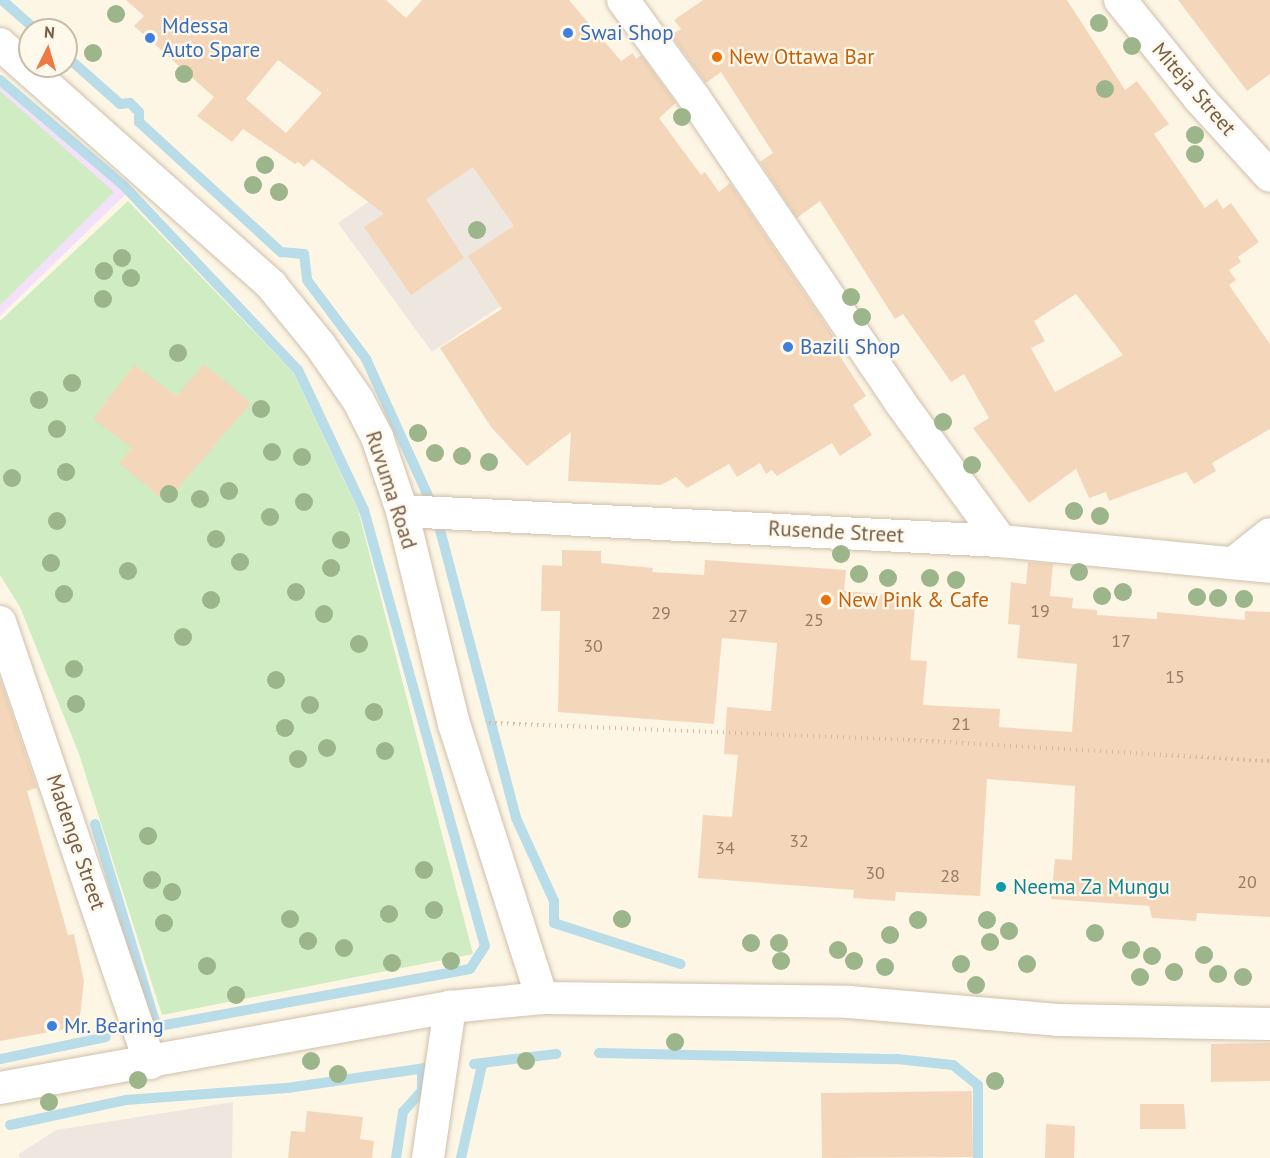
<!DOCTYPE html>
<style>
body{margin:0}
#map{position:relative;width:1270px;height:1158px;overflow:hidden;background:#fdf6e5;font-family:"PT Sans",sans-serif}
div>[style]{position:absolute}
.industrial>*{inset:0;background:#ede7df}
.education>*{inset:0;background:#f3e1fa}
.green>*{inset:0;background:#cfecc2}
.stream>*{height:10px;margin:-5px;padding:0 5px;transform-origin:5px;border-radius:5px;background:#b8dce8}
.building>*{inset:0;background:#f4d7bb}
.path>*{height:4px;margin-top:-2px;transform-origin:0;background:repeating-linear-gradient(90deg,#dabb9d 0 1.5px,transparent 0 6px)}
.roads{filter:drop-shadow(0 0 2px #d0bfaa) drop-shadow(0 0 2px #d0bfaa)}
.minor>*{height:32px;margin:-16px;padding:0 16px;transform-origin:16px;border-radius:16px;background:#fff}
.trees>*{width:18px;height:18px;margin:-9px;border-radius:50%;background:#9cb58a}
.dots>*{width:16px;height:16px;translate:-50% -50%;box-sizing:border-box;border:3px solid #fff9ec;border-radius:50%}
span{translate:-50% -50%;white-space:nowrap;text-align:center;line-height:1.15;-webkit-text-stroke:4.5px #fff9ec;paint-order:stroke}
.number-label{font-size:18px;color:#977c65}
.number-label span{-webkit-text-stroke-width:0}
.shop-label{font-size:21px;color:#366cbe}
.left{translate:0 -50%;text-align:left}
.food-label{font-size:21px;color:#c56008}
.street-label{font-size:21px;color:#785e48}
.culture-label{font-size:21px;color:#0d838f}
.north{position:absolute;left:18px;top:18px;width:60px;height:60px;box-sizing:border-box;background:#fff9ec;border:2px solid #c9bbaa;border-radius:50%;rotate:5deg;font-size:16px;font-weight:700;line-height:24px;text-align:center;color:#785e48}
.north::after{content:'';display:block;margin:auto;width:21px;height:27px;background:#ee7a43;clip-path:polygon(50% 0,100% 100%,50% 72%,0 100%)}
</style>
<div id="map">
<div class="industrial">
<i style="clip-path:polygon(484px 122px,575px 256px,432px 352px,338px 223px)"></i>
<i style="clip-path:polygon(233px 1102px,232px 1158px,19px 1158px,19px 1154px,56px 1130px)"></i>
</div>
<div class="education">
<i style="clip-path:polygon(0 83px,126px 194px,0 316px)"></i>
</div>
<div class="green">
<i style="clip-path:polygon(0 91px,114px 192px,0 305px)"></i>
<i style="clip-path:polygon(128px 201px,293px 372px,358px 510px,473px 954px,162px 1015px,79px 754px,20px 607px,0 575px,0 321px)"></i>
</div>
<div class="stream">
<i style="left:2px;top:0;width:45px;rotate:41.4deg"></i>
<i style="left:66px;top:56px;width:72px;rotate:41.6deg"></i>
<i style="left:120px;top:104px;width:10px;rotate:-6deg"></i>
<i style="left:130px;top:103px;width:13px;rotate:45deg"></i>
<i style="left:139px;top:112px;width:10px;rotate:90deg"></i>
<i style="left:139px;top:122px;width:193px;rotate:42.5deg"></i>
<i style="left:281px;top:252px;width:23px;rotate:5deg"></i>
<i style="left:304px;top:254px;width:26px;rotate:83deg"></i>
<i style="left:307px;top:280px;width:99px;rotate:53.2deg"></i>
<i style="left:366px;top:359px;width:167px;rotate:65.6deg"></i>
<i style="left:435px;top:511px;width:318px;rotate:75.2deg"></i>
<i style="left:516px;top:818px;width:91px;rotate:65.4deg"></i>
<i style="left:554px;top:901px;width:22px;rotate:90deg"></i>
<i style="left:554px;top:923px;width:133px;rotate:18deg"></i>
<i style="left:0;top:80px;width:163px;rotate:40.5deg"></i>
<i style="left:124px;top:186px;width:253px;rotate:46.6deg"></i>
<i style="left:298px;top:370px;width:155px;rotate:64.8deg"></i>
<i style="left:364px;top:510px;width:452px;rotate:74.5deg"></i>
<i style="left:485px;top:946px;width:27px;rotate:123deg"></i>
<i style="left:470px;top:969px;width:327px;rotate:169.6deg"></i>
<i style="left:95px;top:824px;width:210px;rotate:73.1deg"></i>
<i style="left:599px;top:1053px;width:298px;rotate:1.2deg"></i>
<i style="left:897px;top:1059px;width:56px;rotate:6.1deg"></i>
<i style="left:953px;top:1065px;width:32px;rotate:39deg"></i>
<i style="left:978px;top:1085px;width:73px;rotate:90deg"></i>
<i style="left:0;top:1059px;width:108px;rotate:-11.7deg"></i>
<i style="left:474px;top:1064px;width:83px;rotate:-7deg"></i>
<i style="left:10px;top:1125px;width:119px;rotate:-12.2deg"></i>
<i style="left:126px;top:1100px;width:161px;rotate:-4.3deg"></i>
<i style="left:287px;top:1088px;width:140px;rotate:-8.2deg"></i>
<i style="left:396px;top:1158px;width:47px;rotate:-81.3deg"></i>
<i style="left:403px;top:1112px;width:28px;rotate:-48deg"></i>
<i style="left:422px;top:1091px;width:21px;rotate:-90deg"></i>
<i style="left:461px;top:1158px;width:95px;rotate:-77.3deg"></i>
</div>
<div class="building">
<i style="clip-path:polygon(evenodd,126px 0,386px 0,406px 18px,422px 0,569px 0,621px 61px,633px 53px,636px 59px,641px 55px,676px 103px,659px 118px,701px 175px,705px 172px,719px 192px,730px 183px,844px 352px,839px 355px,866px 396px,853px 405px,872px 435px,840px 456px,832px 443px,777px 476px,772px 470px,766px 474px,760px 463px,737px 477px,729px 464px,687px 488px,676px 477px,661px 485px,568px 481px,571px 432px,527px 466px,491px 427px,440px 348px,502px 309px,468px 256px,514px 226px,473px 167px,426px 199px,464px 258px,411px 295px,364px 227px,384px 214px,312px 159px,304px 167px,298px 162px,295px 164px,243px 129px,232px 142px,197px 116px,214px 97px,134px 26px,144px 16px,126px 0,278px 60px,322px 93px,286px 133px,246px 99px,278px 60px)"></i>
<i style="clip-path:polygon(evenodd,703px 0,1067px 0,1125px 90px,1137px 81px,1169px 124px,1154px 134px,1205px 208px,1217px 199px,1223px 209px,1231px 203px,1259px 242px,1238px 257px,1241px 262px,1229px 270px,1236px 280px,1229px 285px,1270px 344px,1270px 429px,1212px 463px,1216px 471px,1194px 484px,1186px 472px,1109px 501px,1106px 492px,1089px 498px,1076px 469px,1029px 503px,973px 428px,989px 418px,964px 374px,951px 382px,903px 314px,895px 319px,820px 201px,797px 218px,760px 162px,773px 153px,721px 72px,706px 83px,671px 35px,681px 29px,674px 20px,703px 0,1076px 294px,1123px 355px,1055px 392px,1031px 348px,1045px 341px,1034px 321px,1076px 294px)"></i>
<i style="clip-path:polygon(1178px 0,1270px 0,1270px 74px,1247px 91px)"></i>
<i style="clip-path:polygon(204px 364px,251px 403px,166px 502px,119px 463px,132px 448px,93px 419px,134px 365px,177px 396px)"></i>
<i style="clip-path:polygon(562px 550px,601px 551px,601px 563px,653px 568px,652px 572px,704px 575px,705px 560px,846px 570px,844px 591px,916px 597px,910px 660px,927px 661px,923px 705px,1000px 709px,999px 727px,1072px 732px,1077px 664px,1017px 658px,1020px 625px,1008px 624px,1011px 582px,1026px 584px,1028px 562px,1053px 564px,1050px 596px,1073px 598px,1072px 608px,1097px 610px,1097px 615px,1157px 619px,1157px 612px,1245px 620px,1245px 611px,1270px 612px,1270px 917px,1197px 913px,1196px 921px,1152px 918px,1149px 906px,1051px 899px,1055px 859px,1072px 860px,1075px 786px,987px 779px,980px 896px,896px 892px,895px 901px,853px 898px,854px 890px,698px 878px,703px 815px,732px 817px,738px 755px,724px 754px,727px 707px,771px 711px,777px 643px,722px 638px,714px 724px,558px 712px,560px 611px,541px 611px,542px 565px,562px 566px)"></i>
<i style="clip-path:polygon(0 678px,37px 788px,27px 791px,68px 935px,74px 934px,84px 981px,80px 1016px,72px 1028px,0 1041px)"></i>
<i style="clip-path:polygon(1270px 1043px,1270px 1081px,1211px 1082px,1211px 1044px)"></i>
<i style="clip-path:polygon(972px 1091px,973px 1157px,822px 1158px,821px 1093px)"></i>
<i style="clip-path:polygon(1140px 1104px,1184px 1104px,1186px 1129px,1140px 1129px)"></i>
<i style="clip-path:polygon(307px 1111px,363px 1117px,360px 1139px,374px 1141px,372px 1158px,288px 1158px,291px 1131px,305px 1132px)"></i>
<i style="clip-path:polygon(1046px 1124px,1075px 1126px,1074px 1158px,1045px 1158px)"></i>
</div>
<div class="path">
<i style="left:489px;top:723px;width:419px;rotate:2.3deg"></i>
<i style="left:908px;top:740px;width:363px;rotate:3.3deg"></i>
</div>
<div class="roads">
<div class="minor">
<i style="left:623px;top:0;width:119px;rotate:53.9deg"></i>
<i style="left:693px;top:96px;width:369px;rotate:55.9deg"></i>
<i style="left:900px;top:402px;width:172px;rotate:54deg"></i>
<i style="left:1120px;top:0;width:126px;rotate:51.1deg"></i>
<i style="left:1199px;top:98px;width:105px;rotate:47.7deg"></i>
<i style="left:0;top:44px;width:363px;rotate:41.6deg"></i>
<i style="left:271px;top:285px;width:77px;rotate:50.8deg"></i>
<i style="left:320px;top:345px;width:67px;rotate:55.4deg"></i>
<i style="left:358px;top:400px;width:42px;rotate:62.8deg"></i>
<i style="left:377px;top:437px;width:78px;rotate:71.3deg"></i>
<i style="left:402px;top:511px;width:219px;rotate:76.3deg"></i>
<i style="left:454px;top:724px;width:288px;rotate:72.2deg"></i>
<i style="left:402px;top:511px;width:600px;rotate:2.87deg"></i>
<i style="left:1001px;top:541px;width:270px;rotate:5.5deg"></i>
<i style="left:1236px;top:561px;width:43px;rotate:-38.5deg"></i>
<i style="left:0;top:622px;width:466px;rotate:71.2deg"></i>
<i style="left:0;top:1088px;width:457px;rotate:-10.2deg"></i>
<i style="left:450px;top:1007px;width:92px;rotate:-5.6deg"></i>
<i style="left:542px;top:998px;width:307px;rotate:0.7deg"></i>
<i style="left:849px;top:1002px;width:209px;rotate:4.9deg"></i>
<i style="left:1057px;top:1020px;width:213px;rotate:1.1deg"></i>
<i style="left:428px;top:1158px;width:153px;rotate:-81.7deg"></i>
</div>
</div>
<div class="trees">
<i style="left:116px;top:14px"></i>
<i style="left:1099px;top:23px"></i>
<i style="left:1132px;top:46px"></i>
<i style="left:93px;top:53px"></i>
<i style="left:184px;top:74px"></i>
<i style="left:1105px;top:89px"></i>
<i style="left:682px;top:117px"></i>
<i style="left:1195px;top:135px"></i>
<i style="left:1195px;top:154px"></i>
<i style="left:265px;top:165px"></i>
<i style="left:253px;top:185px"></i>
<i style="left:279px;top:192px"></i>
<i style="left:477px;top:230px"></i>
<i style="left:122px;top:258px"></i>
<i style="left:104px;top:271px"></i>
<i style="left:131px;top:278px"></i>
<i style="left:851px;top:297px"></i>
<i style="left:103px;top:299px"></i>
<i style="left:862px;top:317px"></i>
<i style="left:178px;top:353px"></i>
<i style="left:72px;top:383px"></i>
<i style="left:39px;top:400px"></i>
<i style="left:261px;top:409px"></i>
<i style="left:943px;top:422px"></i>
<i style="left:57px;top:429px"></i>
<i style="left:418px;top:433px"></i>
<i style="left:272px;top:452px"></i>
<i style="left:435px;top:453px"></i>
<i style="left:462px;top:456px"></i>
<i style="left:302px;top:457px"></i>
<i style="left:489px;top:462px"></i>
<i style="left:972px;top:465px"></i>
<i style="left:66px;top:472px"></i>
<i style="left:12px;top:478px"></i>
<i style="left:229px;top:491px"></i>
<i style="left:169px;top:494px"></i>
<i style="left:200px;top:499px"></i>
<i style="left:304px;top:502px"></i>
<i style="left:1074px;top:511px"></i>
<i style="left:1100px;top:516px"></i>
<i style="left:270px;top:517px"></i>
<i style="left:57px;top:521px"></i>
<i style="left:216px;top:539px"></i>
<i style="left:341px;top:540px"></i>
<i style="left:841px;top:554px"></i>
<i style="left:240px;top:562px"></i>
<i style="left:51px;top:563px"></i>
<i style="left:331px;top:568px"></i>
<i style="left:128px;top:571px"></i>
<i style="left:1079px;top:572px"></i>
<i style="left:859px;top:574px"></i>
<i style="left:888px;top:578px"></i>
<i style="left:930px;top:578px"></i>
<i style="left:956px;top:580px"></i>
<i style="left:296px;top:592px"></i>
<i style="left:1123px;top:592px"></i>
<i style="left:64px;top:594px"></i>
<i style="left:1102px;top:596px"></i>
<i style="left:1197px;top:597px"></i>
<i style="left:1218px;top:598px"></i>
<i style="left:1244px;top:599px"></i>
<i style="left:211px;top:600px"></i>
<i style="left:324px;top:614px"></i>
<i style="left:183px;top:637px"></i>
<i style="left:359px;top:644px"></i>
<i style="left:74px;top:669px"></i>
<i style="left:276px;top:680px"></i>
<i style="left:76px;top:704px"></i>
<i style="left:310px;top:705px"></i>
<i style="left:374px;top:712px"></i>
<i style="left:285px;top:728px"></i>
<i style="left:327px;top:748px"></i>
<i style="left:385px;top:751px"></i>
<i style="left:298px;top:759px"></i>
<i style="left:148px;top:836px"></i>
<i style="left:424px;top:870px"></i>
<i style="left:152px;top:880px"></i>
<i style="left:172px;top:892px"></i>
<i style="left:434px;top:910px"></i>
<i style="left:389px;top:914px"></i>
<i style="left:290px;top:919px"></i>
<i style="left:622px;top:919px"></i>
<i style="left:918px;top:920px"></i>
<i style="left:987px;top:920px"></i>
<i style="left:164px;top:923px"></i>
<i style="left:1009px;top:931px"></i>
<i style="left:1095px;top:933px"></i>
<i style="left:890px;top:935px"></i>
<i style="left:308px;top:941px"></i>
<i style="left:990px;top:942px"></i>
<i style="left:751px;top:943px"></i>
<i style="left:779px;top:943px"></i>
<i style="left:344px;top:948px"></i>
<i style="left:838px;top:950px"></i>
<i style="left:1131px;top:950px"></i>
<i style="left:1204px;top:955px"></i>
<i style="left:1152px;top:956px"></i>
<i style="left:451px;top:961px"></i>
<i style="left:781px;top:961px"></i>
<i style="left:854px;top:961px"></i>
<i style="left:392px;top:963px"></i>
<i style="left:961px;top:964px"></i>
<i style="left:1027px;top:964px"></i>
<i style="left:207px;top:966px"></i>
<i style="left:885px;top:967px"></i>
<i style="left:1174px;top:972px"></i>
<i style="left:1218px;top:974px"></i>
<i style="left:1140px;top:977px"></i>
<i style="left:1243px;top:977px"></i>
<i style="left:976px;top:985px"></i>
<i style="left:236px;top:995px"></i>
<i style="left:675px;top:1042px"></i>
<i style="left:311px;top:1061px"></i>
<i style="left:526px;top:1061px"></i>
<i style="left:338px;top:1074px"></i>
<i style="left:138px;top:1080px"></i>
<i style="left:995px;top:1081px"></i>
<i style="left:49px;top:1102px"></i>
</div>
<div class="dots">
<i style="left:568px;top:33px;background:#3f7fe0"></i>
<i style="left:150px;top:38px;background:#3f7fe0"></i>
<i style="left:717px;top:57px;background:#e8710a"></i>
<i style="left:788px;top:347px;background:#3f7fe0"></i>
<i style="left:826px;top:600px;background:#e8710a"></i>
<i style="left:1001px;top:887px;background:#0f9aa8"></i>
<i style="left:52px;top:1026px;background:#3f7fe0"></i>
</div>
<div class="number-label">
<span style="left:1040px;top:611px">19</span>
<span style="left:661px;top:613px">29</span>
<span style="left:738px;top:616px">27</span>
<span style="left:814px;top:620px">25</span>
<span style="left:1121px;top:641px">17</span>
<span style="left:593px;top:646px">30</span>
<span style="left:1175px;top:677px">15</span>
<span style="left:961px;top:724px">21</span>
<span style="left:799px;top:841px">32</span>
<span style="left:725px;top:848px">34</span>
<span style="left:875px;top:873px">30</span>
<span style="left:950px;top:876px">28</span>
<span style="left:1247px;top:882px">20</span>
</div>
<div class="shop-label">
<span class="left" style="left:162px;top:38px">Mdessa<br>Auto Spare</span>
<span class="left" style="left:580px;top:33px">Swai Shop</span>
<span class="left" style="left:800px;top:347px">Bazili Shop</span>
<span class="left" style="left:64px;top:1026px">Mr. Bearing</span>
</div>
<div class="food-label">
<span class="left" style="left:729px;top:57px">New Ottawa Bar</span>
<span class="left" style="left:838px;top:600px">New Pink &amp; Cafe</span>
</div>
<div class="street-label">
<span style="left:1194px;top:89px;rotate:49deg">Miteja Street</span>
<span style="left:391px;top:490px;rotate:72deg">Ruvuma Road</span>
<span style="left:836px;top:532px;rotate:3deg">Rusende Street</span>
<span style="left:76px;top:842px;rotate:71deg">Madenge Street</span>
</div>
<div class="culture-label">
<span class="left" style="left:1013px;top:887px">Neema Za Mungu</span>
</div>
<div class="north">N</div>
</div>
